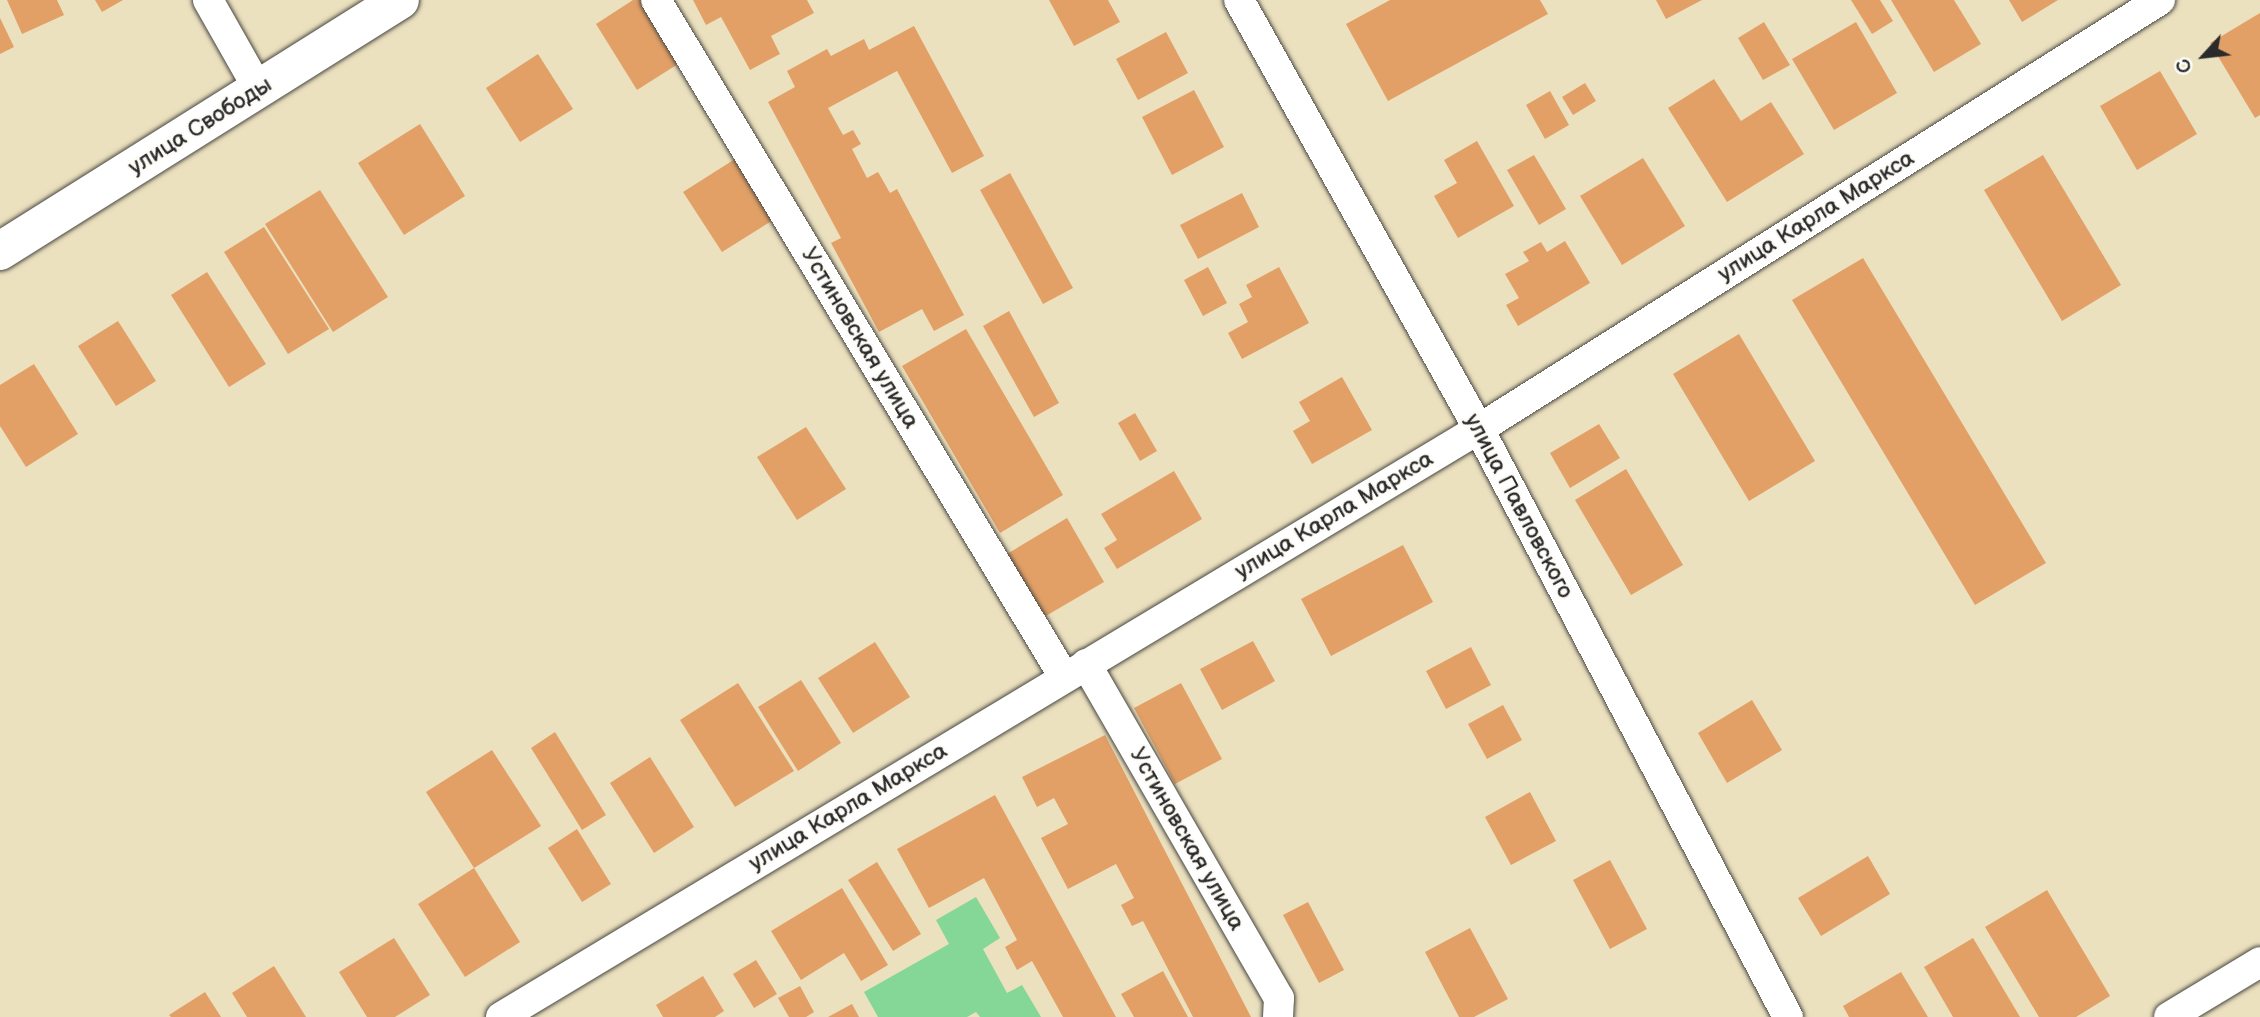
<!DOCTYPE html>
<meta charset="utf-8">
<style>
body{margin:0}
#map{position:relative;width:2260px;height:1017px;overflow:hidden;background:#ebe1bf;font-family:"Balsamiq Sans",sans-serif}
div>[style]{position:absolute}
.green>*{inset:0;background:#85d798}
.building>*{inset:0;background:#e2a067}
.roads{filter:drop-shadow(0 0 2px #484641) drop-shadow(0 0 2px #484641)}
.street>*{height:30px;margin:-15px;padding:0 15px;transform-origin:15px;border-radius:15px;background:#fff}
.secondary>*{height:38px;margin:-19px;padding:0 19px;transform-origin:19px;border-radius:19px;background:#fff}
span{translate:-50% -50%;white-space:nowrap;text-align:center;line-height:1.15;-webkit-text-stroke:5px #fdfcf7;paint-order:stroke}
.street-label{font-size:23px;color:#2b2b2b}
.north{position:absolute;left:2169px;top:21px;width:70px;height:70px;-webkit-text-stroke:5px #fdfcf7;paint-order:stroke;rotate:243deg;font-size:19px;font-weight:700;line-height:28px;text-align:center;color:#2b2b2b}
.north::after{content:'';display:block;margin:auto;width:24px;height:32px;background:#2b2b2b;clip-path:polygon(50% 0,100% 100%,50% 72%,0 100%)}
</style>
<div id="map">
<div class="green">
<i style="clip-path:polygon(976px 897px,1000px 938px,983px 949px,1007px 993px,1022px 985px,1041px 1017px,980px 1017px,976px 1012px,967px 1017px,878px 1017px,864px 992px,949px 944px,936px 920px)"></i>
</div>
<div class="building">
<i style="clip-path:polygon(7px 0,57px 0,64px 15px,22px 34px)"></i>
<i style="clip-path:polygon(95px 0,123px 0,102px 12px)"></i>
<i style="clip-path:polygon(633px 0,653px 0,689px 57px,637px 90px,596px 24px)"></i>
<i style="clip-path:polygon(693px 0,807px 0,814px 13px,771px 36px,780px 54px,750px 70px,721px 17px,706px 25px)"></i>
<i style="clip-path:polygon(1049px 0,1108px 0,1120px 22px,1074px 46px)"></i>
<i style="clip-path:polygon(1390px 0,1540px 0,1548px 14px,1388px 101px,1346px 24px)"></i>
<i style="clip-path:polygon(1656px 0,1702px 0,1666px 19px)"></i>
<i style="clip-path:polygon(1851px 0,1880px 0,1893px 21px,1872px 34px)"></i>
<i style="clip-path:polygon(1891px 0,1954px 0,1981px 44px,1934px 72px)"></i>
<i style="clip-path:polygon(2009px 0,2058px 0,2022px 22px)"></i>
<i style="clip-path:polygon(2260px 13px,2260px 115px,2255px 118px,2210px 43px)"></i>
<i style="clip-path:polygon(0 18px,14px 47px,0 54px)"></i>
<i style="clip-path:polygon(1764px 22px,1790px 65px,1763px 80px,1738px 38px)"></i>
<i style="clip-path:polygon(1856px 22px,1897px 93px,1834px 130px,1792px 59px)"></i>
<i style="clip-path:polygon(914px 26px,984px 156px,952px 173px,897px 71px,828px 108px,843px 135px,853px 130px,861px 144px,852px 149px,867px 178px,878px 172px,890px 193px,897px 189px,964px 315px,934px 331px,922px 309px,879px 332px,831px 243px,841px 238px,768px 102px,795px 87px,787px 71px,827px 49px,831px 56px,864px 39px,869px 50px)"></i>
<i style="clip-path:polygon(1166px 32px,1188px 73px,1138px 100px,1116px 59px)"></i>
<i style="clip-path:polygon(538px 54px,573px 109px,520px 142px,486px 88px)"></i>
<i style="clip-path:polygon(2160px 71px,2197px 134px,2137px 170px,2100px 106px)"></i>
<i style="clip-path:polygon(1714px 79px,1741px 121px,1771px 102px,1804px 154px,1727px 202px,1668px 108px)"></i>
<i style="clip-path:polygon(1585px 83px,1596px 101px,1573px 115px,1562px 97px)"></i>
<i style="clip-path:polygon(1194px 90px,1224px 147px,1172px 175px,1142px 117px)"></i>
<i style="clip-path:polygon(1550px 91px,1569px 125px,1545px 139px,1526px 105px)"></i>
<i style="clip-path:polygon(420px 124px,465px 196px,404px 235px,358px 163px)"></i>
<i style="clip-path:polygon(1477px 141px,1514px 206px,1458px 238px,1434px 196px,1457px 183px,1444px 160px)"></i>
<i style="clip-path:polygon(1534px 155px,1566px 209px,1539px 225px,1507px 170px)"></i>
<i style="clip-path:polygon(2043px 155px,2121px 285px,2062px 321px,1984px 190px)"></i>
<i style="clip-path:polygon(1643px 158px,1685px 226px,1622px 265px,1580px 196px)"></i>
<i style="clip-path:polygon(735px 159px,773px 220px,722px 252px,683px 192px)"></i>
<i style="clip-path:polygon(1010px 173px,1073px 288px,1043px 304px,980px 190px)"></i>
<i style="clip-path:polygon(320px 190px,388px 297px,333px 332px,265px 224px)"></i>
<i style="clip-path:polygon(1242px 193px,1259px 227px,1198px 259px,1180px 225px)"></i>
<i style="clip-path:polygon(264px 227px,329px 329px,288px 354px,224px 252px)"></i>
<i style="clip-path:polygon(1565px 241px,1590px 283px,1518px 326px,1506px 305px,1519px 298px,1505px 274px,1529px 261px,1523px 252px,1541px 242px,1547px 252px)"></i>
<i style="clip-path:polygon(1863px 258px,2046px 563px,1975px 605px,1792px 300px)"></i>
<i style="clip-path:polygon(1208px 267px,1227px 303px,1203px 316px,1184px 280px)"></i>
<i style="clip-path:polygon(1279px 267px,1309px 323px,1242px 359px,1228px 333px,1248px 322px,1239px 304px,1252px 297px,1246px 285px)"></i>
<i style="clip-path:polygon(207px 272px,266px 364px,229px 387px,171px 295px)"></i>
<i style="clip-path:polygon(1009px 311px,1059px 403px,1034px 417px,983px 326px)"></i>
<i style="clip-path:polygon(118px 321px,156px 381px,116px 406px,78px 346px)"></i>
<i style="clip-path:polygon(966px 329px,1063px 495px,1000px 533px,902px 366px)"></i>
<i style="clip-path:polygon(1739px 334px,1815px 461px,1749px 501px,1673px 374px)"></i>
<i style="clip-path:polygon(34px 364px,78px 434px,26px 467px,0 426px,0 385px)"></i>
<i style="clip-path:polygon(1342px 377px,1372px 430px,1312px 464px,1293px 431px,1310px 421px,1299px 402px)"></i>
<i style="clip-path:polygon(1135px 413px,1157px 451px,1140px 461px,1118px 423px)"></i>
<i style="clip-path:polygon(1599px 424px,1620px 458px,1570px 488px,1550px 453px)"></i>
<i style="clip-path:polygon(806px 427px,846px 489px,797px 520px,757px 457px)"></i>
<i style="clip-path:polygon(1626px 469px,1683px 565px,1631px 595px,1575px 500px)"></i>
<i style="clip-path:polygon(1174px 471px,1202px 519px,1117px 569px,1104px 548px,1117px 540px,1101px 514px)"></i>
<i style="clip-path:polygon(1067px 518px,1104px 582px,1044px 617px,1007px 554px)"></i>
<i style="clip-path:polygon(1403px 545px,1433px 602px,1331px 656px,1301px 599px)"></i>
<i style="clip-path:polygon(1253px 641px,1275px 681px,1222px 710px,1200px 669px)"></i>
<i style="clip-path:polygon(875px 642px,910px 697px,853px 733px,818px 678px)"></i>
<i style="clip-path:polygon(1471px 647px,1491px 685px,1446px 709px,1426px 671px)"></i>
<i style="clip-path:polygon(801px 680px,841px 743px,798px 771px,758px 707px)"></i>
<i style="clip-path:polygon(738px 683px,794px 771px,735px 807px,680px 720px)"></i>
<i style="clip-path:polygon(1181px 683px,1222px 759px,1175px 784px,1134px 708px)"></i>
<i style="clip-path:polygon(1752px 700px,1782px 750px,1727px 783px,1698px 733px)"></i>
<i style="clip-path:polygon(1503px 705px,1522px 740px,1487px 759px,1468px 724px)"></i>
<i style="clip-path:polygon(555px 732px,606px 815px,582px 830px,531px 748px)"></i>
<i style="clip-path:polygon(1105px 735px,1251px 1017px,1193px 1017px,1143px 921px,1132px 926px,1121px 905px,1134px 898px,1116px 864px,1068px 889px,1041px 838px,1068px 824px,1054px 798px,1037px 807px,1022px 777px)"></i>
<i style="clip-path:polygon(492px 750px,541px 826px,474px 868px,426px 792px)"></i>
<i style="clip-path:polygon(650px 757px,694px 827px,654px 853px,610px 783px)"></i>
<i style="clip-path:polygon(1530px 792px,1556px 841px,1511px 865px,1485px 817px)"></i>
<i style="clip-path:polygon(995px 795px,1116px 1017px,1063px 1017px,1032px 961px,1017px 970px,1005px 947px,1017px 940px,984px 878px,929px 908px,897px 849px)"></i>
<i style="clip-path:polygon(577px 829px,611px 884px,582px 902px,548px 848px)"></i>
<i style="clip-path:polygon(1868px 856px,1890px 894px,1821px 936px,1798px 898px)"></i>
<i style="clip-path:polygon(1610px 860px,1647px 929px,1610px 949px,1573px 880px)"></i>
<i style="clip-path:polygon(877px 862px,921px 934px,893px 951px,848px 880px)"></i>
<i style="clip-path:polygon(474px 868px,520px 942px,465px 977px,418px 904px)"></i>
<i style="clip-path:polygon(842px 888px,888px 965px,861px 981px,844px 953px,801px 980px,771px 931px)"></i>
<i style="clip-path:polygon(2047px 890px,2110px 996px,2076px 1017px,2039px 1017px,1985px 927px)"></i>
<i style="clip-path:polygon(1308px 902px,1344px 970px,1319px 983px,1283px 915px)"></i>
<i style="clip-path:polygon(1470px 928px,1508px 999px,1474px 1017px,1459px 1017px,1425px 952px)"></i>
<i style="clip-path:polygon(394px 938px,430px 995px,395px 1017px,367px 1017px,339px 972px)"></i>
<i style="clip-path:polygon(1973px 938px,2020px 1017px,1953px 1017px,1924px 967px)"></i>
<i style="clip-path:polygon(756px 960px,777px 994px,754px 1008px,733px 974px)"></i>
<i style="clip-path:polygon(274px 966px,306px 1017px,247px 1017px,232px 993px)"></i>
<i style="clip-path:polygon(1163px 971px,1188px 1017px,1134px 1017px,1121px 994px)"></i>
<i style="clip-path:polygon(1901px 972px,1928px 1017px,1849px 1017px,1843px 1006px)"></i>
<i style="clip-path:polygon(703px 976px,724px 1011px,715px 1017px,663px 1017px,656px 1005px)"></i>
<i style="clip-path:polygon(800px 986px,814px 1012px,806px 1017px,789px 1017px,778px 998px)"></i>
<i style="clip-path:polygon(205px 992px,221px 1017px,171px 1017px,169px 1015px)"></i>
<i style="clip-path:polygon(852px 1004px,859px 1017px,828px 1017px)"></i>
</div>
<div class="roads">
<div class="street">
<i style="left:208px;top:0;width:103px;rotate:60.5deg"></i>
<i style="left:656px;top:0;width:790px;rotate:58.92deg"></i>
<i style="left:1239px;top:0;width:492px;rotate:60.8deg"></i>
<i style="left:1479px;top:429px;width:664px;rotate:62.28deg"></i>
<i style="left:1086px;top:664px;width:386px;rotate:60deg"></i>
<i style="left:1279px;top:998px;width:19px;rotate:93deg"></i>
<i style="left:501px;top:1017px;width:1141px;rotate:-31.02deg"></i>
<i style="left:1479px;top:429px;width:805px;rotate:-32.21deg"></i>
<i style="left:2169px;top:1017px;width:106px;rotate:-31.1deg"></i>
</div>
<div class="secondary">
<i style="left:0;top:251px;width:472px;rotate:-32.1deg"></i>
</div>
</div>
<div class="street-label">
<span style="left:200px;top:126px;rotate:-32deg">улица Свободы</span>
<span style="left:1816px;top:216px;rotate:-32deg">улица Карла Маркса</span>
<span style="left:860px;top:338px;rotate:59deg">Устиновская улица</span>
<span style="left:1519px;top:506px;rotate:62deg">улица Павловского</span>
<span style="left:1334px;top:515px;rotate:-31deg">улица Карла Маркса</span>
<span style="left:848px;top:807px;rotate:-31deg">улица Карла Маркса</span>
<span style="left:1187px;top:839px;rotate:60deg">Устиновская улица</span>
</div>
<div class="north">С</div>
</div>
